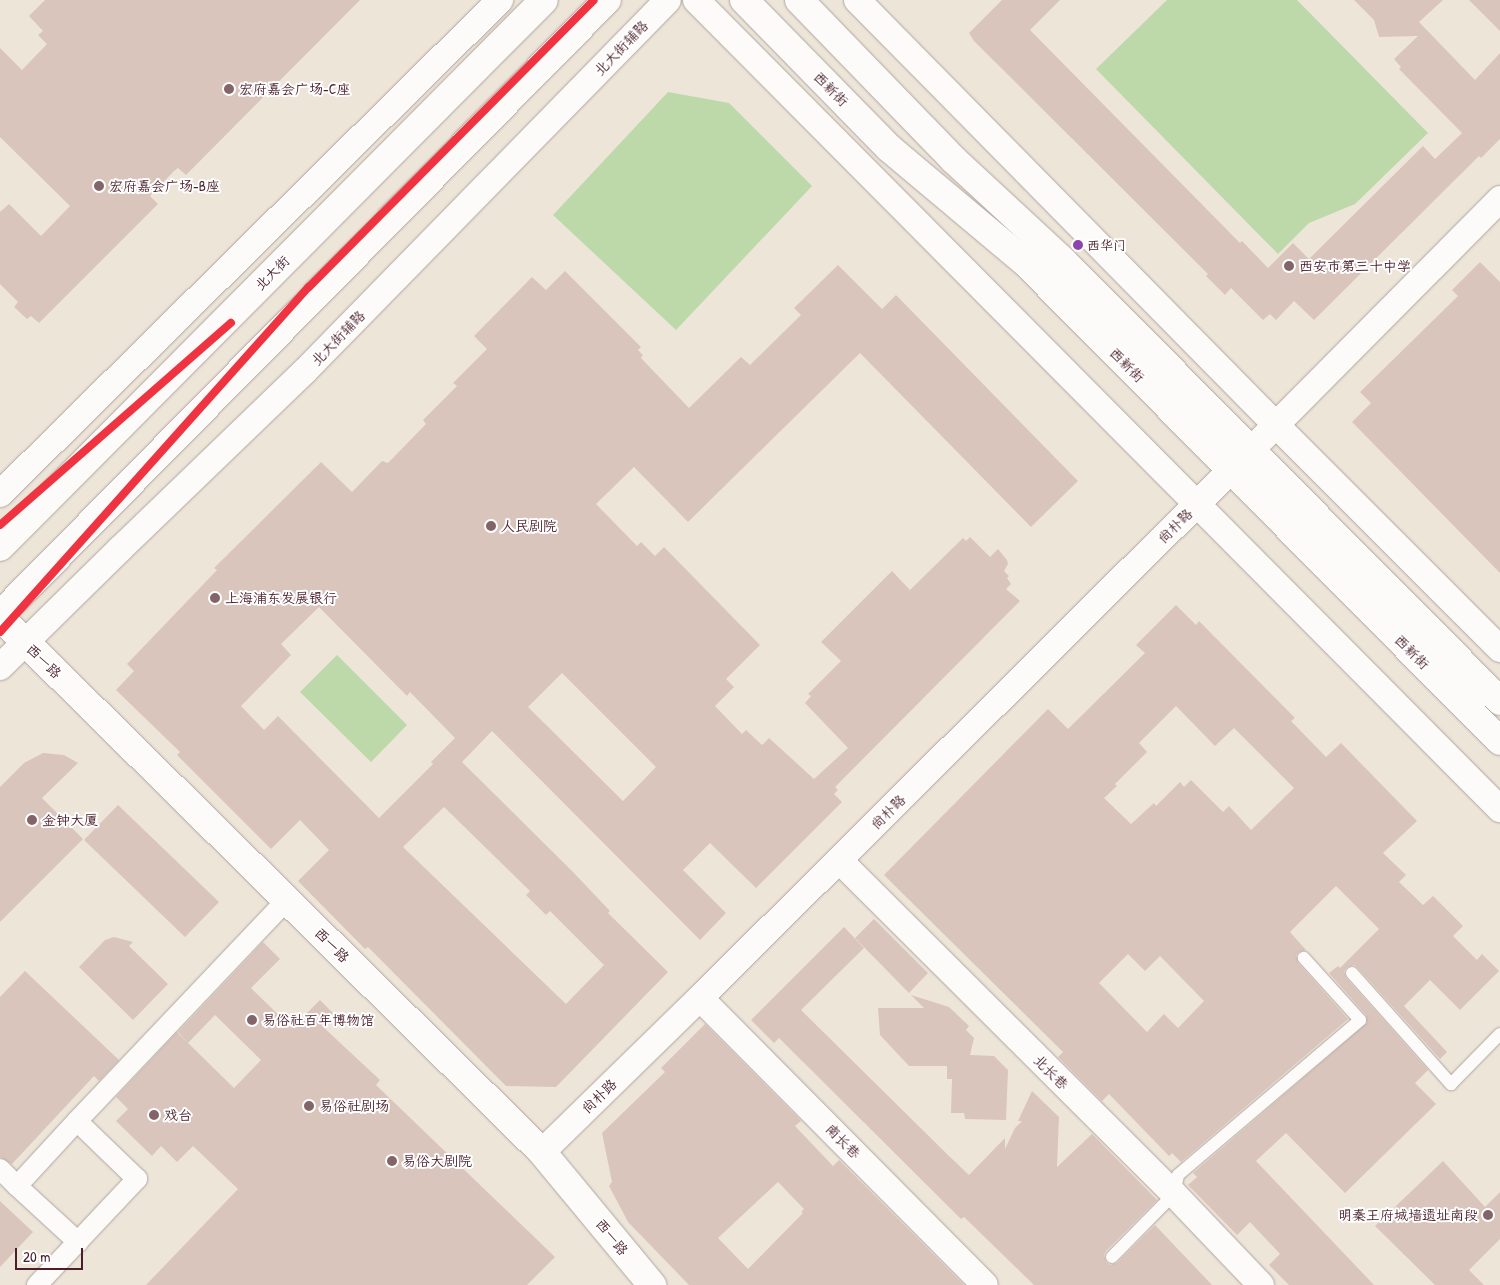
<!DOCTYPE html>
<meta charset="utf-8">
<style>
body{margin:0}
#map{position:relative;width:1500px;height:1285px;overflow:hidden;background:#eee5d9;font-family:"Patrick Hand","LXGW WenKai TC",sans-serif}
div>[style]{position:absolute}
.green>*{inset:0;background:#bdd8a9}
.building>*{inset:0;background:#d9c5bc}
.roads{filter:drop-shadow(0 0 1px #afa59f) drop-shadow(0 0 1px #afa59f)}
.service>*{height:12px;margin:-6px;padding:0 6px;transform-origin:6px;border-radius:6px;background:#fcfbf9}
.pedestrian>*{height:20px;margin:-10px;padding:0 10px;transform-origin:10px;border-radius:10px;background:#fcfbf9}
.minor>*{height:26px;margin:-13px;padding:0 13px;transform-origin:13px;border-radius:13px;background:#fcfbf9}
.tertiary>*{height:28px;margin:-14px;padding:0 14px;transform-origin:14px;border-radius:14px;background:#fcfbf9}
.secondary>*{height:28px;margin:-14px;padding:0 14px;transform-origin:14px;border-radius:14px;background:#fcfbf9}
.primary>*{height:28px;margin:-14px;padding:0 14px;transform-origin:14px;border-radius:14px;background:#fcfbf9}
.metro-1>*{height:8px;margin:-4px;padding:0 4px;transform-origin:4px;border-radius:4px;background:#ef3340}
.dots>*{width:14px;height:14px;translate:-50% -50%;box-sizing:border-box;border:2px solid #fff;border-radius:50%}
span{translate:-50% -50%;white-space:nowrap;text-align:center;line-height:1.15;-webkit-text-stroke:4px #fff;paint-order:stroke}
.bus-label{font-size:13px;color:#4a1f2b}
.left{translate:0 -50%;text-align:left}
.street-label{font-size:14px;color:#4a1f2b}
.poi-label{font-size:14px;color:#4a1f2b}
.right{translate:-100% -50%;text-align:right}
.scale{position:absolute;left:15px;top:1248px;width:68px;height:22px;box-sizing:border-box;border:2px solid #4a1f2b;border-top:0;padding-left:6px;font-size:15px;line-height:18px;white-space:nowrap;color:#4a1f2b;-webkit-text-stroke:4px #fff;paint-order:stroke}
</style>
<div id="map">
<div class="green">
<i style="clip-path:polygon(1167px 0,1297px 0,1428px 133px,1355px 204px,1309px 223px,1278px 254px,1096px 69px)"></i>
<i style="clip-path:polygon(668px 92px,729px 103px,812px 186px,676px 330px,553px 215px)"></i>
<i style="clip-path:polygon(337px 655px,407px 725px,371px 762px,300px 692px)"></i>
</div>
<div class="building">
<i style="clip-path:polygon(45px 0,360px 0,186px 175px,178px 168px,174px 171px,150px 196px,158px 204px,39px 323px,31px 316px,27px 319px,14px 307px,18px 302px,0 284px,0 212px,9px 204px,41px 236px,70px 206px,0 137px,0 48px,22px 70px,47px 44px,38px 35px,43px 31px,29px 16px)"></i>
<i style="clip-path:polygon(1002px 0,1060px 0,1030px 30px,1240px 243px,1242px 241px,1268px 268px,1293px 243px,1309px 259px,1423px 146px,1435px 159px,1462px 133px,1399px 69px,1401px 67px,1394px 59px,1418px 36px,1379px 37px,1374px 20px,1354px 0,1443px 0,1419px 22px,1475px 80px,1500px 53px,1500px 139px,1481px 158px,1479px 156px,1314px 320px,1294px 301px,1276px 320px,1270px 314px,1263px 320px,1231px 288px,1225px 295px,1206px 276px,1208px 274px,974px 41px,969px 33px)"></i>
<i style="clip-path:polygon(1469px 0,1500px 0,1500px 31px)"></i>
<i style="clip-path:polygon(1480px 262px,1500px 282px,1500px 573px,1352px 422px,1371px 403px,1360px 392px,1458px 296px,1452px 290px)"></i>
<i style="clip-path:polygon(evenodd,838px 265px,882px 309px,896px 295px,1078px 481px,1031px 527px,860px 353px,688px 522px,634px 467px,596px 504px,637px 546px,641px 542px,655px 556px,664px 547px,760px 645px,726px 679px,734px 687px,715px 706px,742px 734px,746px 730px,762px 745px,769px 738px,814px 779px,848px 748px,805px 703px,811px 696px,808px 694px,841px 661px,821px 642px,892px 571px,910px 590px,963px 538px,966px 541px,970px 537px,990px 557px,998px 549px,1007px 560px,1008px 564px,1004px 571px,1009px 576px,1007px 578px,1011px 584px,1006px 589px,1020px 601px,835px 787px,838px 790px,834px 794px,842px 802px,756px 888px,710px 843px,683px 870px,726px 913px,700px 940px,492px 731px,462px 762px,573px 872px,610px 911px,608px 913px,668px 972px,556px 1087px,506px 1086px,368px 947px,365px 949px,298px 881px,329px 850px,300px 820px,271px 849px,177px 755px,180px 752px,116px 690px,134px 671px,127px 664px,217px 570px,214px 568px,315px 468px,321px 462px,352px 492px,382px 461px,388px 463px,426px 424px,423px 420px,457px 386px,453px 383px,487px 349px,474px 336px,532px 277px,546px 290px,565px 271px,641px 347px,638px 350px,643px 355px,641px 358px,689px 408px,741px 357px,750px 365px,801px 315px,794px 308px,838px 265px,319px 607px,407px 696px,410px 692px,455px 738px,431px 762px,433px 764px,379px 818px,278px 716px,264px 730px,241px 706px,291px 655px,281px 644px,319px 607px,838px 265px,562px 673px,656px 767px,623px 801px,528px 707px,562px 673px,838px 265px,444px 807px,530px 891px,526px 895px,546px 915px,550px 911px,604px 965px,566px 1004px,403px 847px,444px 807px)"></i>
<i style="clip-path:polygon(evenodd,1176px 605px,1196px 625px,1199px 621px,1295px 718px,1291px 721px,1326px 757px,1341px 743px,1417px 821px,1383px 853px,1406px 875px,1399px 882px,1423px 905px,1433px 896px,1463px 926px,1453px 936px,1477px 960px,1482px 954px,1499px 971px,1460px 1010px,1430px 980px,1404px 1006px,1447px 1052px,1440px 1059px,1358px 968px,1354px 965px,1347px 967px,1344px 971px,1346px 978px,1428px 1070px,1415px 1083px,1436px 1104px,1345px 1193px,1286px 1133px,1256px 1161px,1374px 1285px,1289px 1285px,1269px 1265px,1280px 1254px,1250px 1222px,1237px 1235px,1188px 1185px,1197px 1177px,1193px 1173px,1367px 1023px,1366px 1015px,1329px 973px,1338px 966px,1340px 968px,1379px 929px,1336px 886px,1290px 932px,1306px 950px,1299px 952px,1296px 955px,1298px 963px,1348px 1019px,1181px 1162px,1172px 1153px,1169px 1156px,1109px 1094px,1102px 1101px,1058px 1057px,1063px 1052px,884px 875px,1048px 709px,1068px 729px,1145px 653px,1136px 645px,1176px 605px,1176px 706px,1215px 746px,1234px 728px,1294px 788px,1251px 830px,1229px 806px,1223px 812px,1191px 780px,1184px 787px,1180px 782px,1156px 806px,1154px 803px,1131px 824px,1104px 798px,1117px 786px,1115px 784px,1147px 752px,1139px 743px,1176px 706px,1176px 605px,1128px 954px,1145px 971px,1160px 956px,1204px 1001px,1178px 1028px,1164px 1014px,1147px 1032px,1099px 983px,1128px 954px)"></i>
<i style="clip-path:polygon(43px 753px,64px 755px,78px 763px,42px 798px,83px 839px,0 922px,0 787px,24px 763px)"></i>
<i style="clip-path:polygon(118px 805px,219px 902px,185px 937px,84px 840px)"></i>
<i style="clip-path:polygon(874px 919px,928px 973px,909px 993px,855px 938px)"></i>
<i style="clip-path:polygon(844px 927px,864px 948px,801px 1010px,949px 1156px,969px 1175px,1005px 1138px,1005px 1149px,1015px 1128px,1022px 1121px,1018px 1121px,1032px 1091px,1059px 1117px,1057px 1167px,1092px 1134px,1157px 1200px,1106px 1251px,1104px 1255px,1106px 1262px,1110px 1265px,1117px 1263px,1155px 1225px,1212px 1285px,1034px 1285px,964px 1217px,961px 1219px,779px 1038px,774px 1043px,751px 1020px)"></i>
<i style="clip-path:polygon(114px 937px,133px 942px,129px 946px,168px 984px,133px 1020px,79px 967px,105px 940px)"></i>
<i style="clip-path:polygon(evenodd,263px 942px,280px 959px,251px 988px,292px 1028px,320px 1000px,333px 1013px,321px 1025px,380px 1080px,376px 1085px,555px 1257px,527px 1285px,146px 1285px,238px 1189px,193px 1146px,177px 1162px,161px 1146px,152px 1156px,116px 1121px,128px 1109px,116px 1097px,177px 1032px,188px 1043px,178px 1032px,263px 942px,215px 1015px,261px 1060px,234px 1088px,188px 1043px,215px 1015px)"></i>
<i style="clip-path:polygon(25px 971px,119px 1060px,99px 1081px,94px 1076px,12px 1164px,0 1157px,0 997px)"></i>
<i style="clip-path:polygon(911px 995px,949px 1007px,969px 1026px,966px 1030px,974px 1038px,970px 1055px,994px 1056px,1008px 1070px,1006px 1120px,965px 1119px,964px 1113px,951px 1113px,952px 1079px,947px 1079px,947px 1066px,909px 1066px,880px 1035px,878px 1008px,924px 1008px)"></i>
<i style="clip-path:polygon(evenodd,705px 1024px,801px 1121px,795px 1126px,833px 1166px,839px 1160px,964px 1285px,689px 1285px,628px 1222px,609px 1186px,612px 1182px,602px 1133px,665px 1072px,661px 1068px,705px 1024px,778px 1182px,804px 1209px,801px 1212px,803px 1213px,748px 1269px,718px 1238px,778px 1182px)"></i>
<i style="clip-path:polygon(1443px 1161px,1485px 1207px,1500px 1192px,1500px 1239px,1469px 1270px,1484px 1285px,1435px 1285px,1375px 1226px)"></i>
<i style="clip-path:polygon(0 1201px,33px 1232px,0 1267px)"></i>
</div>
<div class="roads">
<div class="service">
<i style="left:1352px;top:973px;width:149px;rotate:48.3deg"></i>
<i style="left:1451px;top:1084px;width:70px;rotate:-45.6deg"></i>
<i style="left:1112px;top:1257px;width:88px;rotate:-45.5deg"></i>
<i style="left:1174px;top:1194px;width:19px;rotate:-78deg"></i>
<i style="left:1178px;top:1175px;width:239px;rotate:-40.4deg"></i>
<i style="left:1360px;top:1020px;width:84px;rotate:-132.1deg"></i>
</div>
<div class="pedestrian">
<i style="left:0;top:1169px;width:24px;rotate:45deg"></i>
<i style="left:17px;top:1186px;width:88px;rotate:-47.3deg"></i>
<i style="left:17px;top:1186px;width:83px;rotate:42.6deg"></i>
<i style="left:37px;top:1285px;width:146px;rotate:-46.7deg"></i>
<i style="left:137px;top:1179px;width:83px;rotate:-136deg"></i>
<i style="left:77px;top:1121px;width:305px;rotate:-46.5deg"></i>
</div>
<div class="minor">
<i style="left:696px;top:0;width:1141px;rotate:45.18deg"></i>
<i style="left:857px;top:0;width:597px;rotate:45.41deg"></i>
<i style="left:1276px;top:425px;width:317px;rotate:45deg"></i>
<i style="left:1250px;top:451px;width:355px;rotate:-45.2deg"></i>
<i style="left:0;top:494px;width:703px;rotate:-44.65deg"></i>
<i style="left:0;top:667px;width:168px;rotate:-44.5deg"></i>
<i style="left:120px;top:549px;width:255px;rotate:-43.9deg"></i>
<i style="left:304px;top:372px;width:520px;rotate:-45.62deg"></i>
<i style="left:839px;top:860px;width:473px;rotate:44.9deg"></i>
<i style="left:1174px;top:1194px;width:126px;rotate:46.3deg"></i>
<i style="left:700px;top:998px;width:404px;rotate:45.2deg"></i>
<i style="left:542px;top:1152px;width:221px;rotate:-44.3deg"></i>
<i style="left:700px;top:998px;width:749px;rotate:-44.84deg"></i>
</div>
<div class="tertiary">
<i style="left:0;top:617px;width:762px;rotate:44.63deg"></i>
<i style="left:542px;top:1152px;width:173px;rotate:50.4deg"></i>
</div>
<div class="secondary">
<i style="left:744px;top:0;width:207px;rotate:45.6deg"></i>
<i style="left:889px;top:148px;width:179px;rotate:40deg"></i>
<i style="left:1026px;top:263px;width:673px;rotate:45.24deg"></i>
<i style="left:799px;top:0;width:223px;rotate:45.9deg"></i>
<i style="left:954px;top:160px;width:149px;rotate:42.8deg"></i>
<i style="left:1063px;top:261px;width:620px;rotate:45.2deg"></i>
</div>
<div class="primary">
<i style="left:0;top:547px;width:771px;rotate:-45.16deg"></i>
<i style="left:0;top:615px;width:864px;rotate:-45.38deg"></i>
</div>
</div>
<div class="metro-1">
<i style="left:0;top:525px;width:307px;rotate:-41.2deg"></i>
<i style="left:0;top:632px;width:463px;rotate:-48.2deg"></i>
<i style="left:309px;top:287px;width:404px;rotate:-45.2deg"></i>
</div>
<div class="dots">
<i style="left:229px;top:89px;background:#836468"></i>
<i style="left:99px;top:186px;background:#836468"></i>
<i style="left:1078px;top:245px;background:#8e44ad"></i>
<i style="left:1289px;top:266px;background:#836468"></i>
<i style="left:491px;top:526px;background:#836468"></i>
<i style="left:215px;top:598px;background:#836468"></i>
<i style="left:32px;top:820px;background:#836468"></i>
<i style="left:252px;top:1020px;background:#836468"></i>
<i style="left:309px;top:1106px;background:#836468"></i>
<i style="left:154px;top:1115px;background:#836468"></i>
<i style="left:392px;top:1161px;background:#836468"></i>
<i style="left:1488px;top:1215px;background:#836468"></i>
</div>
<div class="bus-label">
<span class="left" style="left:1087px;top:245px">西华门</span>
</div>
<div class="street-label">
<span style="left:621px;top:48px;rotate:-46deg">北大街辅路</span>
<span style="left:831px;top:89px;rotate:45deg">西新街</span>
<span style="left:272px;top:273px;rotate:-45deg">北大街</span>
<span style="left:338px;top:338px;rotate:-46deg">北大街辅路</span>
<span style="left:1127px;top:365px;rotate:45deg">西新街</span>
<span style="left:1175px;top:526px;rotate:-45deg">尚朴路</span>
<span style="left:1412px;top:652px;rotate:45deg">西新街</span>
<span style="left:44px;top:661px;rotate:44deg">西一路</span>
<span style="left:888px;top:812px;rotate:-45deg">尚朴路</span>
<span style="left:332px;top:945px;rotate:45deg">西一路</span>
<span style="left:1051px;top:1072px;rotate:45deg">北长巷</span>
<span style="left:599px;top:1096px;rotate:-44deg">尚朴路</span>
<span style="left:843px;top:1141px;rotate:45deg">南长巷</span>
<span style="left:612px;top:1237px;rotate:51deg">西一路</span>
</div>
<div class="poi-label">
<span class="left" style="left:239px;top:89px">宏府嘉会广场-C座</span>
<span class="left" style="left:109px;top:186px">宏府嘉会广场-B座</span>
<span class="left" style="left:1299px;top:266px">西安市第三十中学</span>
<span class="left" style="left:501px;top:526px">人民剧院</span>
<span class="left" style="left:225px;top:598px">上海浦东发展银行</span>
<span class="left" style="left:42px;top:820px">金钟大厦</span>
<span class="left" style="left:262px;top:1020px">易俗社百年博物馆</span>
<span class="left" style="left:319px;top:1106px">易俗社剧场</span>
<span class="left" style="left:164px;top:1115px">戏台</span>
<span class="left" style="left:402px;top:1161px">易俗大剧院</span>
<span class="right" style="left:1478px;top:1215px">明秦王府城墙遗址南段</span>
</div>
<div class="scale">20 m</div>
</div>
